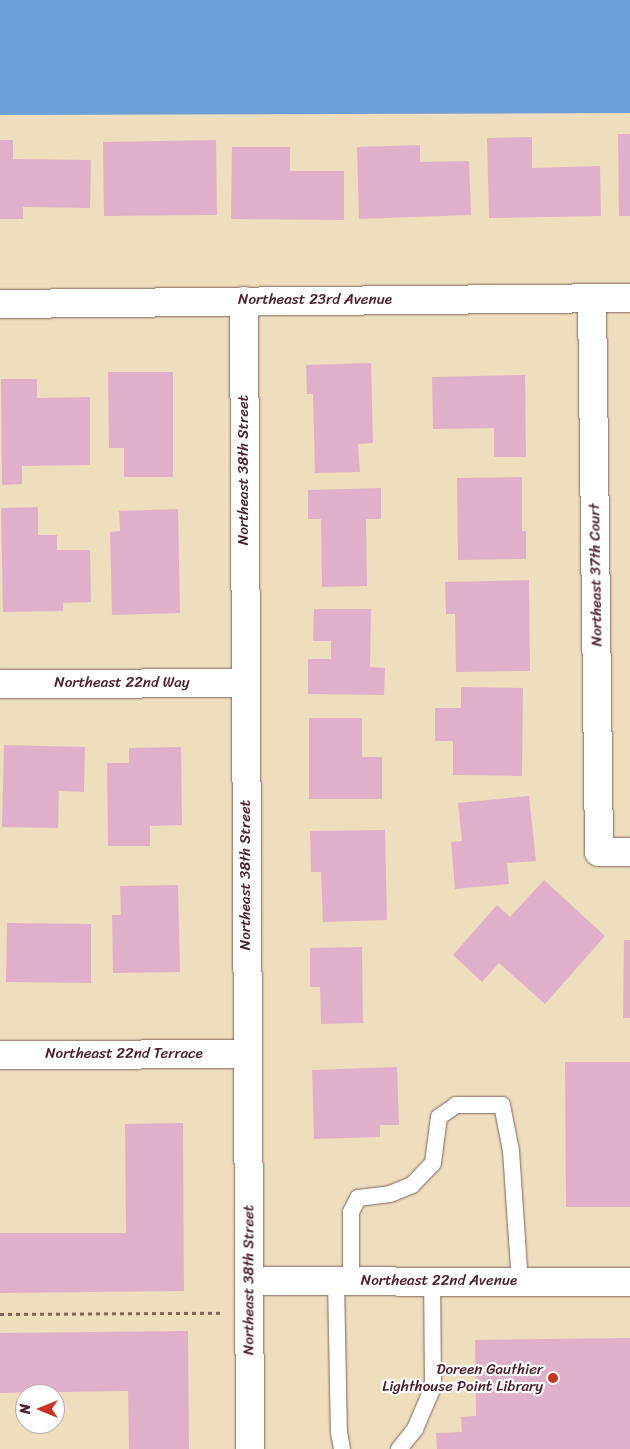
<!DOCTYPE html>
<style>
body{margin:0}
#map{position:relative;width:630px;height:1449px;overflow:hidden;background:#eedebd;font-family:Sriracha,sans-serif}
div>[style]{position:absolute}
.water>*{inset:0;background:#6d9fd8}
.building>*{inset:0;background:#dfb0c9}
.path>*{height:3px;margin-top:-1.5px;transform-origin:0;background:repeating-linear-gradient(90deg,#83625e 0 4px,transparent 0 8px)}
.roads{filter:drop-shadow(0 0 1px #83625e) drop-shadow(0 0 1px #83625e)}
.service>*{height:16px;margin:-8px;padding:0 8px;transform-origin:8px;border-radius:8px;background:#fff}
.minor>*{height:28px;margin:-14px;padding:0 14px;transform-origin:14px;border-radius:14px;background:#fff}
.tertiary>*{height:28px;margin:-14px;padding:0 14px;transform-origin:14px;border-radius:14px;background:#fff}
.dots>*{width:14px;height:14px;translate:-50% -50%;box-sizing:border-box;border:2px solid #fff;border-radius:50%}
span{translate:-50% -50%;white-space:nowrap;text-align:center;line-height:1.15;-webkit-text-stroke:4.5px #fff;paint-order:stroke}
.street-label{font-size:15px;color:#4a1f2b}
.poi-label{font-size:15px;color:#4a1f2b}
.right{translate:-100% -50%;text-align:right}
.north{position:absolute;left:15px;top:1384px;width:50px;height:50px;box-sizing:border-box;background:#fff;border:1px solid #b7a5aa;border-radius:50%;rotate:270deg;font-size:14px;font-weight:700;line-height:20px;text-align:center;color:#4a1f2b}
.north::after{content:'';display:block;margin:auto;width:18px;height:22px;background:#c8321e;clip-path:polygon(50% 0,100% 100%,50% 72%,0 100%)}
</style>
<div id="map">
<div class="water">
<i style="clip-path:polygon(0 0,630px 0,630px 113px,0 115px)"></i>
</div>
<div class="building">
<i style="clip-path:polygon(618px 134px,630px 134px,630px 216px,619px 216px)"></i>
<i style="clip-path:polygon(532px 137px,532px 168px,600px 166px,601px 216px,489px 218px,487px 138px)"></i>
<i style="clip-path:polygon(0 140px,13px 140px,13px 159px,91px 160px,90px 208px,23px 207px,23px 219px,0 219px)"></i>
<i style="clip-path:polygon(216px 140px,217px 215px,104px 216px,103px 142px)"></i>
<i style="clip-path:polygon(420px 145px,420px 162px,469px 161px,471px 215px,359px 219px,357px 147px)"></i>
<i style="clip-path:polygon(232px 147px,290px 147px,290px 171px,344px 171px,344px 220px,231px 219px)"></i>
<i style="clip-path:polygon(371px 363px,373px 443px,358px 444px,360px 472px,315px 473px,313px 394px,307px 394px,306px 365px)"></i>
<i style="clip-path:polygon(108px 372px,173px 372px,173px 477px,124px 477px,124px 448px,109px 448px)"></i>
<i style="clip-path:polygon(525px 375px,526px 457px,494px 457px,494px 428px,433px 429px,432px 377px)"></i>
<i style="clip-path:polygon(1px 379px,37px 379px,37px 398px,90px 397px,90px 465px,22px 466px,22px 484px,2px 485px)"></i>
<i style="clip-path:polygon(522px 477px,522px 531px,526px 531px,526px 559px,458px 560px,457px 478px)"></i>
<i style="clip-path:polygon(381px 488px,381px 519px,366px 519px,367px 586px,322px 587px,321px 519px,308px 519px,308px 490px)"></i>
<i style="clip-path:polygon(38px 507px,38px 535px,57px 535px,57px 550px,90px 550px,91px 602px,63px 603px,63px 611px,3px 612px,1px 508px)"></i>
<i style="clip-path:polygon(178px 509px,180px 613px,112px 615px,110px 532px,120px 531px,119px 511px)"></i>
<i style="clip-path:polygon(529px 580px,530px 671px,456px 672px,455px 614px,446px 614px,445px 582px)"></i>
<i style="clip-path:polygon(314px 609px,371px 609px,370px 667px,385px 668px,384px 695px,308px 694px,308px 659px,331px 659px,331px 641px,313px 641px)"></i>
<i style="clip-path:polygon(461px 687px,523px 688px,522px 776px,453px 775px,453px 741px,435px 741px,435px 708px,461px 708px)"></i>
<i style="clip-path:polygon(309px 718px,362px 718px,362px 757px,382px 757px,382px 799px,309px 799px)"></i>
<i style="clip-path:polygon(4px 745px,85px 747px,84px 792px,59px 791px,58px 828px,2px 827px)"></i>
<i style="clip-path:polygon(181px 747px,182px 825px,150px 826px,150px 846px,108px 846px,107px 763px,129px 763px,129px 748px)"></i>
<i style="clip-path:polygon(529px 796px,536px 861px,507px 863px,509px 884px,455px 889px,451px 842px,462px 841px,458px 803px)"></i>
<i style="clip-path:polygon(385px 830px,387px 920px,323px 922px,321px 872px,311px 872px,310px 831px)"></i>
<i style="clip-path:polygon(544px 880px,605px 936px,545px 1004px,499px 963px,482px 982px,453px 955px,497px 905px,510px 917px)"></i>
<i style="clip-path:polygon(178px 885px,180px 972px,113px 973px,112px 915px,121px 915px,120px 886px)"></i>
<i style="clip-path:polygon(7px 923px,91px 924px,91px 983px,6px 982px)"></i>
<i style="clip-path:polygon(624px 940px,630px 940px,630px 1018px,623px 1018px)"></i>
<i style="clip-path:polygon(362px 947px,363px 1023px,321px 1024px,320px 987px,310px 987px,310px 948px)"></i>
<i style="clip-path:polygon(565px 1062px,630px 1062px,630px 1207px,566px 1207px)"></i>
<i style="clip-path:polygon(397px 1067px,399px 1125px,380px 1125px,380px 1137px,314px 1139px,312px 1070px)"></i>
<i style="clip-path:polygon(183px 1123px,184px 1291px,0 1293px,0 1233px,126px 1233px,125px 1124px)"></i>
<i style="clip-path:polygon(188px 1331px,189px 1449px,129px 1449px,128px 1391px,0 1393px,0 1333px)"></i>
<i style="clip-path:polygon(630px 1338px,630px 1449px,437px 1449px,436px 1433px,462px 1432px,461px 1417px,476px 1416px,475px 1340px)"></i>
</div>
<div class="path">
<i style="left:0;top:1314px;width:221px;rotate:-0.3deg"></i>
</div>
<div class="roads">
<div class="service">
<i style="left:336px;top:1281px;width:151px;rotate:88.9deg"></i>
<i style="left:339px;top:1432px;width:17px;rotate:80deg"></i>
<i style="left:351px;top:1281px;width:69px;rotate:-90deg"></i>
<i style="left:351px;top:1212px;width:16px;rotate:-63deg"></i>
<i style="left:358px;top:1198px;width:32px;rotate:-7deg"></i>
<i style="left:390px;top:1194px;width:24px;rotate:-22deg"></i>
<i style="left:412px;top:1185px;width:30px;rotate:-46deg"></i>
<i style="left:433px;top:1163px;width:46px;rotate:-82.6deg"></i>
<i style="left:439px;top:1117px;width:21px;rotate:-35deg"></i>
<i style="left:456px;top:1105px;width:46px"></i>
<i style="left:502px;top:1105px;width:47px;rotate:78.9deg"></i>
<i style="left:511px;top:1151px;width:131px;rotate:86.1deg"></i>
<i style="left:399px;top:1449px;width:26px;rotate:-51deg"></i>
<i style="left:415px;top:1429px;width:46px;rotate:-66.8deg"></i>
<i style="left:433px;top:1387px;width:106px;rotate:-90.5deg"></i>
</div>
<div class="minor">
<i style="left:592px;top:299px;width:553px;rotate:89.27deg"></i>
<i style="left:599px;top:852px;width:31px"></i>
<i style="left:244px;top:301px;width:1148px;rotate:89.7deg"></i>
<i style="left:0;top:684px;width:245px;rotate:-0.2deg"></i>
<i style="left:0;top:1055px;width:247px;rotate:-0.2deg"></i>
<i style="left:249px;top:1281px;width:381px;rotate:0.2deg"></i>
</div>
<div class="tertiary">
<i style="left:0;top:304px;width:630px;rotate:-0.55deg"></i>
</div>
</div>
<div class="dots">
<i style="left:553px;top:1378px;background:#c8321e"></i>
</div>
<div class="street-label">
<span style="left:315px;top:300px">Northeast 23rd Avenue</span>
<span style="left:244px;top:470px;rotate:-90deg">Northeast 38th Street</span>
<span style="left:596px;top:575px;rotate:-91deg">Northeast 37th Court</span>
<span style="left:122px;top:683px">Northeast 22nd Way</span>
<span style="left:246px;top:875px;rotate:-90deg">Northeast 38th Street</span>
<span style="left:124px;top:1054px">Northeast 22nd Terrace</span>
<span style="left:249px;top:1280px;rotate:-90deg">Northeast 38th Street</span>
<span style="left:439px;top:1281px">Northeast 22nd Avenue</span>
</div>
<div class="poi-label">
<span class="right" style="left:543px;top:1378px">Doreen Gauthier<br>Lighthouse Point Library</span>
</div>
<div class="north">N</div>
</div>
